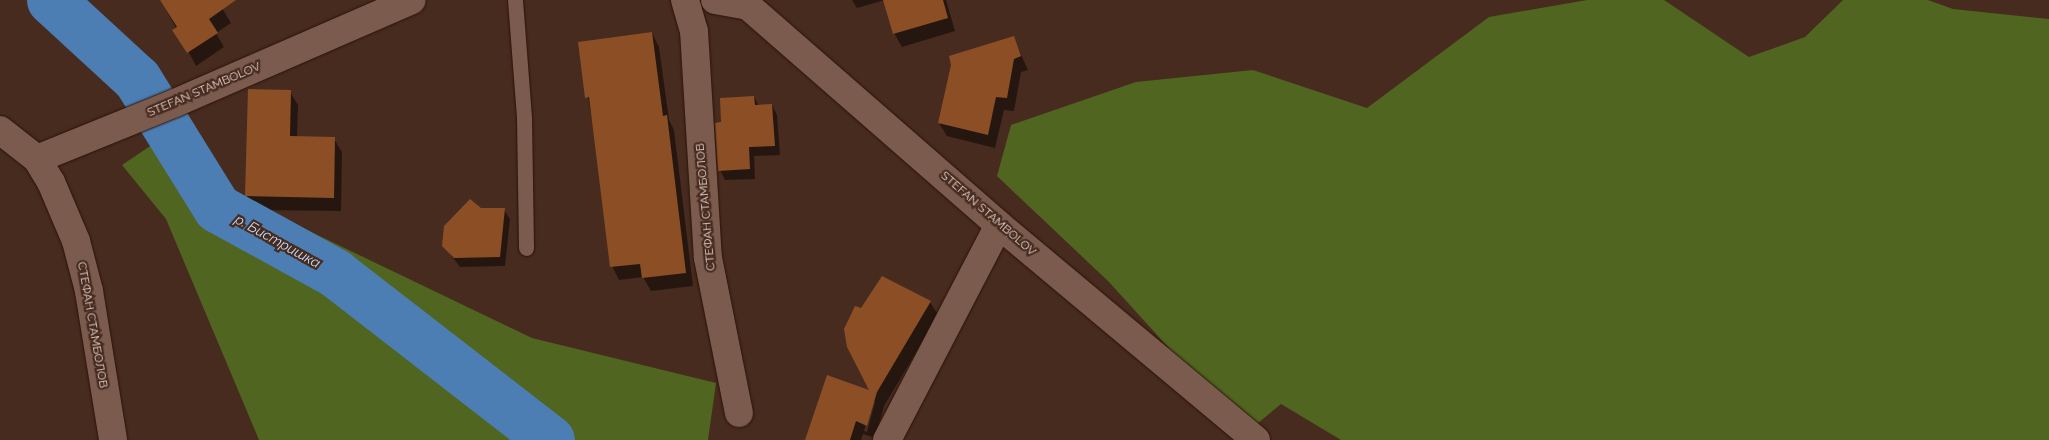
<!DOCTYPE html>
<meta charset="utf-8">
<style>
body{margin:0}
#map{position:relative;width:2049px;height:440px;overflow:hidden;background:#472b1f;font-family:Raleway,sans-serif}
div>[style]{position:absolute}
.forest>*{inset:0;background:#4f6520}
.shadow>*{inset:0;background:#0007}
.river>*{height:49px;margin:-24.5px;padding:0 24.5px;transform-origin:24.5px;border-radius:24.5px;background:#4c7eb3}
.building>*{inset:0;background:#8c4f25}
.roads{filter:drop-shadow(0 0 1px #2c1208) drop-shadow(0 0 1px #2c1208)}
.lane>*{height:15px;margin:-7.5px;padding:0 7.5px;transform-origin:7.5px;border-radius:7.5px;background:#7a5b4e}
.street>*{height:28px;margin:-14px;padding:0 14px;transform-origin:14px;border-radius:14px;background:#7a5b4e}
span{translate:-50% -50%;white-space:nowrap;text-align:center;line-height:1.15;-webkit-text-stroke:4.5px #472b1f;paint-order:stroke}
.street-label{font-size:12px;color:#e6d3cc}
.water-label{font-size:14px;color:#c3defd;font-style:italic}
</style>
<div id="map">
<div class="forest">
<i style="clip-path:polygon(1587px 0,1664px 0,1749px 57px,1805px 37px,1843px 0,1928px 0,1953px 9px,2049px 19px,2049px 440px,1341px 440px,1281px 404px,1246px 433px,1109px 282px,997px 176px,1011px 125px,1136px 82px,1253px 70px,1367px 108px,1489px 17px)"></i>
<i style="clip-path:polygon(180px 126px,219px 194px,305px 229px,532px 338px,716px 383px,708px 440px,259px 440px,166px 219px,122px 165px)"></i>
</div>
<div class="shadow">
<i style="clip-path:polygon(161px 0,217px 0,231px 23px,216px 33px,224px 47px,196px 66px)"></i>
<i style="clip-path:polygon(852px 0,946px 0,955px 31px,902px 47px,894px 33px,885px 0,857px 8px)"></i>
<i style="clip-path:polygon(652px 33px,659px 47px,669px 120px,674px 130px,693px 286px,651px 291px,643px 277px,619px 280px,612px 266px,602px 180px,579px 43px)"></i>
<i style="clip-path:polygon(1013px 37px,1028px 70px,1021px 72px,1014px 111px,1004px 110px,995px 148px,947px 136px,939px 123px)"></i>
<i style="clip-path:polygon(290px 92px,298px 105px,297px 138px,334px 139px,342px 152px,341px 211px,254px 210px,247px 196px)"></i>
<i style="clip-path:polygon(754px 97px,759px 106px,772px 105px,777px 115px,780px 155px,754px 156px,755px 179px,725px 180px,720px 170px,723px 124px)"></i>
<i style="clip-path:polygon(480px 209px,504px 210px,510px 219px,505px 266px,460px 267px,444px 246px)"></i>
<i style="clip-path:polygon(evenodd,930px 302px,938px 315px,884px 406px,875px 438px,863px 434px,861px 440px,807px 440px,871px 392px,861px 310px,930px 302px,873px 402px,875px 402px,867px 432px,864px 431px,873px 402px)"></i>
</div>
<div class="river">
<i style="left:51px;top:0;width:117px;rotate:42.6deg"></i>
<i style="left:137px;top:79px;width:152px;rotate:58.2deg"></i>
<i style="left:217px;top:208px;width:135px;rotate:28.8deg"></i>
<i style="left:335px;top:273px;width:272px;rotate:37.8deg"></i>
</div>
<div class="building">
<i style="clip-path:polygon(160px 0,236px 0,209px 19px,218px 33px,187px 53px,172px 30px,177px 27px)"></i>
<i style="clip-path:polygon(883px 0,943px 0,948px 18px,893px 34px)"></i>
<i style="clip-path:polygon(652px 32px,663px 116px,667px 115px,686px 273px,642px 278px,640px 264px,610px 267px,589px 97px,585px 98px,578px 42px)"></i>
<i style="clip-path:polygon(1014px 36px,1021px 56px,1014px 59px,1007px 98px,996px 97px,988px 135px,938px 123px,951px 65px,949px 56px)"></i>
<i style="clip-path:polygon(248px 89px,291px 90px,290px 136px,335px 137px,334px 198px,245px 196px)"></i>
<i style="clip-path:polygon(754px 96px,755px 105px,772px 104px,775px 146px,749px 147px,750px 169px,718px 171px,715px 123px,721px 122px,720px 98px)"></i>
<i style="clip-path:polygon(470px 199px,481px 208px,505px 208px,500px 257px,454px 258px,442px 246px,444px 226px)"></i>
<i style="clip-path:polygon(882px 276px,931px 301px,877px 392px,867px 426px,856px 421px,850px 440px,805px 440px,827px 375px,869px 390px,847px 347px,844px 329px,855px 306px,861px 308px)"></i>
</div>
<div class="roads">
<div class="lane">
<i style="left:515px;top:0;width:118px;rotate:85.6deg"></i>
<i style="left:524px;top:118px;width:130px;rotate:89.1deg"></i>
</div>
<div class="street">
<i style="left:685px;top:0;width:32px;rotate:74deg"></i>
<i style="left:694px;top:31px;width:227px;rotate:86.5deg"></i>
<i style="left:708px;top:258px;width:158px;rotate:78.7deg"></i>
<i style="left:715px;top:0;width:34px;rotate:10deg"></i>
<i style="left:748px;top:6px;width:333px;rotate:41.1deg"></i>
<i style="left:999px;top:225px;width:335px;rotate:39.9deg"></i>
<i style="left:0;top:130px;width:47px;rotate:38.1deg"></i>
<i style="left:37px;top:159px;width:149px;rotate:-22.1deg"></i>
<i style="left:175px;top:103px;width:258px;rotate:-23.5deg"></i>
<i style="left:37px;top:159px;width:27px;rotate:59deg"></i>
<i style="left:51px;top:182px;width:64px;rotate:67deg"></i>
<i style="left:76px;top:241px;width:52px;rotate:75.4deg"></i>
<i style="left:89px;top:291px;width:151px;rotate:80.8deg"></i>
<i style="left:887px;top:440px;width:242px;rotate:-62.5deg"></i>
</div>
</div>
<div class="street-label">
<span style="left:204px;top:90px;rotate:-23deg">STEFAN STAMBOLOV</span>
<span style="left:706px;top:207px;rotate:-95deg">СТЕФАН СТАМБОЛОВ</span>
<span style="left:988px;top:214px;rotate:41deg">STEFAN STAMBOLOV</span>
<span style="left:92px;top:325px;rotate:80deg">СТЕФАН СТАМБОЛОВ</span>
</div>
<div class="water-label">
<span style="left:278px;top:241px;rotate:29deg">р. Бистришка</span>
</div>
</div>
